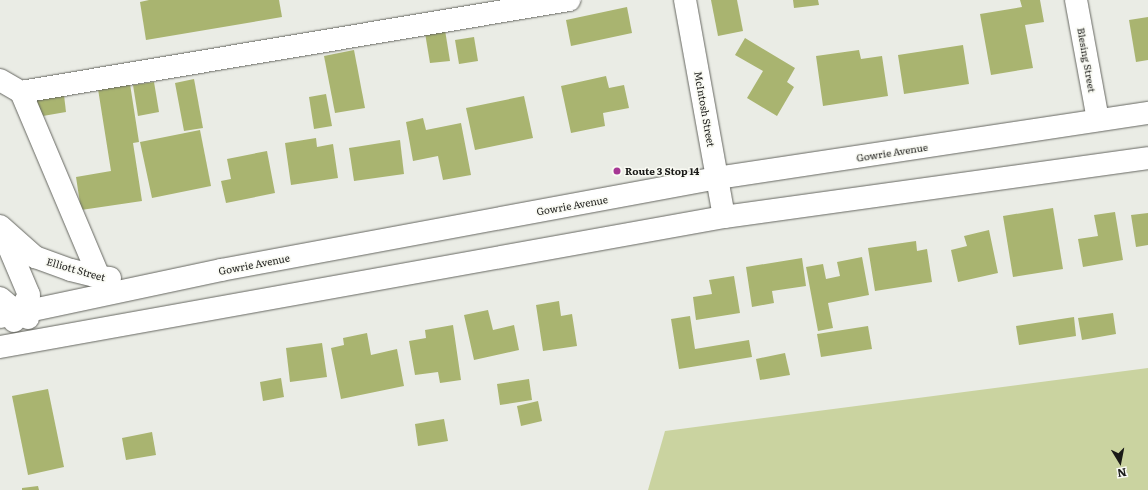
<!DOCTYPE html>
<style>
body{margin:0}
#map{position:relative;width:1148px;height:490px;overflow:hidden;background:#eaece5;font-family:Literata,serif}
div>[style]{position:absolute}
.green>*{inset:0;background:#cad3a0}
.building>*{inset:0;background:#a9b470}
.roads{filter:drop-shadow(0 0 1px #666761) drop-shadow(0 0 1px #666761)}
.minor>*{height:22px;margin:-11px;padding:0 11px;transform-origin:11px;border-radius:11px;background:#fff}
.dots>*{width:11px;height:11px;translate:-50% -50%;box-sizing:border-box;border:2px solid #f8f9f2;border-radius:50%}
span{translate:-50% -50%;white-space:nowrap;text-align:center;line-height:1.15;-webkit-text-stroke:3px #f8f9f2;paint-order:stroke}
.street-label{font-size:10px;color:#1a1a18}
.poi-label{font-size:10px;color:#1a1a18;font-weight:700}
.left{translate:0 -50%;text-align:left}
.north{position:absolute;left:1100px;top:442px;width:40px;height:40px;-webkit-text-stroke:3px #f8f9f2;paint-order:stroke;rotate:170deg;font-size:11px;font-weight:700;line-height:16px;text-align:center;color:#1a1a18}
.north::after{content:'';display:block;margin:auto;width:14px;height:18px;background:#1a1a18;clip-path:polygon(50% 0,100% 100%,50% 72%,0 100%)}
</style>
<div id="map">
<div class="green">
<i style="clip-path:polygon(1148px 368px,1148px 490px,648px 490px,665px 431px)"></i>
</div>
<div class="building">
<i style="clip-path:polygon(149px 0,279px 0,282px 17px,146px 40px,140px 2px)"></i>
<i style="clip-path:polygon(711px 0,737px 0,743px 31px,718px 36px)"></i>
<i style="clip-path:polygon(793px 0,818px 0,819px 5px,794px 8px)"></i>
<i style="clip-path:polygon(1020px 0,1040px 0,1044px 22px,1025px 25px,1033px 68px,991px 75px,980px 14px,1022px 7px)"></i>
<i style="clip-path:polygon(627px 7px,632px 33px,571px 46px,566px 20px)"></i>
<i style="clip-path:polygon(1148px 17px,1148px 60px,1136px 62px,1129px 20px)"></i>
<i style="clip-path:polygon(445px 30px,450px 61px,430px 63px,425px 33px)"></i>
<i style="clip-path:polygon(474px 37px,478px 61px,459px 64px,455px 40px)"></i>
<i style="clip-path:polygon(745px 38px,795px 68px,787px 82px,794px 87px,777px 116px,747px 98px,763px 71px,735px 55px)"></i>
<i style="clip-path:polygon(963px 45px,969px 84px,904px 94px,898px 55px)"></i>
<i style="clip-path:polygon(354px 50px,365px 108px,335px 113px,324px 56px)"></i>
<i style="clip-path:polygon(859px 50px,861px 59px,882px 56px,888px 96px,823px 106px,816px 56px)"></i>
<i style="clip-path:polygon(606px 76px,609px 88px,624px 85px,629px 108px,603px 113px,605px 126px,571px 133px,561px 86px)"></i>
<i style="clip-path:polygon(194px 79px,203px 128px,184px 131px,175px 83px)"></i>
<i style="clip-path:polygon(154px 82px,159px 112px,138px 116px,133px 85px)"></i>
<i style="clip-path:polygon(130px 84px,139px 142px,133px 143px,142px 201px,81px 210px,76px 177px,111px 171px,98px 89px)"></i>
<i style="clip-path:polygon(326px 94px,332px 126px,314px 129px,309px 97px)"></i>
<i style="clip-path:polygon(64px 95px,66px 112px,37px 117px,35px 100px)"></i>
<i style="clip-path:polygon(524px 96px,533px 138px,475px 150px,466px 108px)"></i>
<i style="clip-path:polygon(423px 118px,426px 130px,461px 123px,471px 175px,443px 180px,438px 156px,413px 161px,406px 122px)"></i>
<i style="clip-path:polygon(200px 130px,211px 186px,152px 198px,140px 142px)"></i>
<i style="clip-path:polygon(316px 138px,317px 147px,333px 144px,338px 178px,291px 185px,285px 143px)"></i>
<i style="clip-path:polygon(400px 140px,404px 174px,354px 181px,349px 148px)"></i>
<i style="clip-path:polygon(267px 151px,275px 193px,226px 203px,221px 181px,231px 179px,227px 159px)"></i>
<i style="clip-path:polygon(1053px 208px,1063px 269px,1013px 277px,1003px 216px)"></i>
<i style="clip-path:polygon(1115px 212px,1123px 260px,1083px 267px,1078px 239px,1098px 236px,1094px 215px)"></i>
<i style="clip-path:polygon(1148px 213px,1148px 245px,1136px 247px,1131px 215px)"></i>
<i style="clip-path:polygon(989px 230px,998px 273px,958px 282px,951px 250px,967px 246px,964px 236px)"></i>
<i style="clip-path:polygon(916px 241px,917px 251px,927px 249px,932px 282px,875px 291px,868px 248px)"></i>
<i style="clip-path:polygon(862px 257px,869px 295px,828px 303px,833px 328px,818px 331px,806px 267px,823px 264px,826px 279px,840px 276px,837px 262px)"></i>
<i style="clip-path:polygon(802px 258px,806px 286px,772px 291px,774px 303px,752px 307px,746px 267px)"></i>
<i style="clip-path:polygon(734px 276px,740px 313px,696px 320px,693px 297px,712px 294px,709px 280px)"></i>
<i style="clip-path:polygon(559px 301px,561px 316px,572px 314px,577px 346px,543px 351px,536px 305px)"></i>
<i style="clip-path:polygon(488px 310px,493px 330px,514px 325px,519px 350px,474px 360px,464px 315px)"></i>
<i style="clip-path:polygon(1113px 313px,1116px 334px,1082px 340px,1078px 318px)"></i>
<i style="clip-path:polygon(690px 316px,695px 349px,749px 340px,752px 357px,679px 369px,671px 319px)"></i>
<i style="clip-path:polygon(1074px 317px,1076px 336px,1019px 345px,1016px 326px)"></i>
<i style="clip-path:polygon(453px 325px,461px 380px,440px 383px,438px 372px,415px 375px,409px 341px,426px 338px,425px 330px)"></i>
<i style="clip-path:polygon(868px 326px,872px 349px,821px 357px,817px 334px)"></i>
<i style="clip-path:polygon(367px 333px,371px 355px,397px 349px,404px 386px,341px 399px,331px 348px,344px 345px,343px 338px)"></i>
<i style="clip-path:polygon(322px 343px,327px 377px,290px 382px,286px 348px)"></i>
<i style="clip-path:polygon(785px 353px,790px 375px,760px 380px,756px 359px)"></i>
<i style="clip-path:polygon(281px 378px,284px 397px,263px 401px,260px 382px)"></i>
<i style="clip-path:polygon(529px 379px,532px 400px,500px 405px,497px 384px)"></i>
<i style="clip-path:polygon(48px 389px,64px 467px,28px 475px,12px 396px)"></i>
<i style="clip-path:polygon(538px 401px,542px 421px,521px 426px,517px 406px)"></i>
<i style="clip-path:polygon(444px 419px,448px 441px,418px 446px,415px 424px)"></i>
<i style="clip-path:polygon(152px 432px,156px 455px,126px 460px,122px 438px)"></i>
<i style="clip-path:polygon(38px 486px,39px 490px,22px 490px,22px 488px)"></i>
</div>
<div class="roads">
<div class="minor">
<i style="left:685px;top:0;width:220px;rotate:79.8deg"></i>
<i style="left:1076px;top:0;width:122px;rotate:79.6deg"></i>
<i style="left:0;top:80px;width:24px;rotate:30deg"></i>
<i style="left:21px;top:92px;width:201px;rotate:67.1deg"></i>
<i style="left:21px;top:92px;width:556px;rotate:-9.53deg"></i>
<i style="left:0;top:226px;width:47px;rotate:41.5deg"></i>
<i style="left:35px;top:257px;width:38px;rotate:20deg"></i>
<i style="left:71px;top:270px;width:29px;rotate:14deg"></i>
<i style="left:99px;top:277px;width:11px;rotate:5deg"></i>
<i style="left:2px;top:231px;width:69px;rotate:67.1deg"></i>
<i style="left:29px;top:295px;width:30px;rotate:120deg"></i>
<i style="left:0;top:298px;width:25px;rotate:40deg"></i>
<i style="left:19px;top:314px;width:10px;rotate:24deg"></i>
<i style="left:0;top:317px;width:226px;rotate:-12deg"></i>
<i style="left:221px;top:270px;width:504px;rotate:-10.51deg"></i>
<i style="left:717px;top:178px;width:436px;rotate:-8.6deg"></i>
<i style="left:0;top:347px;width:736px;rotate:-10.18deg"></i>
<i style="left:724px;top:217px;width:428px;rotate:-7.9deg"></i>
</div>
</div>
<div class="dots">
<i style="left:617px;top:171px;background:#a63794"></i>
</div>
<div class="street-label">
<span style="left:1087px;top:60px;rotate:80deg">Blesing Street</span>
<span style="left:705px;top:109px;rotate:80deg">McIntosh Street</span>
<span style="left:892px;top:152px;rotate:-9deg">Gowrie Avenue</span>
<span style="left:572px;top:205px;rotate:-10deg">Gowrie Avenue</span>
<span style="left:254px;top:264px;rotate:-11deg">Gowrie Avenue</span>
<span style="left:76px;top:269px;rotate:16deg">Elliott Street</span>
</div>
<div class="poi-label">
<span class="left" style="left:625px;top:171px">Route 3 Stop 14</span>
</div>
<div class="north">N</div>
</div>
